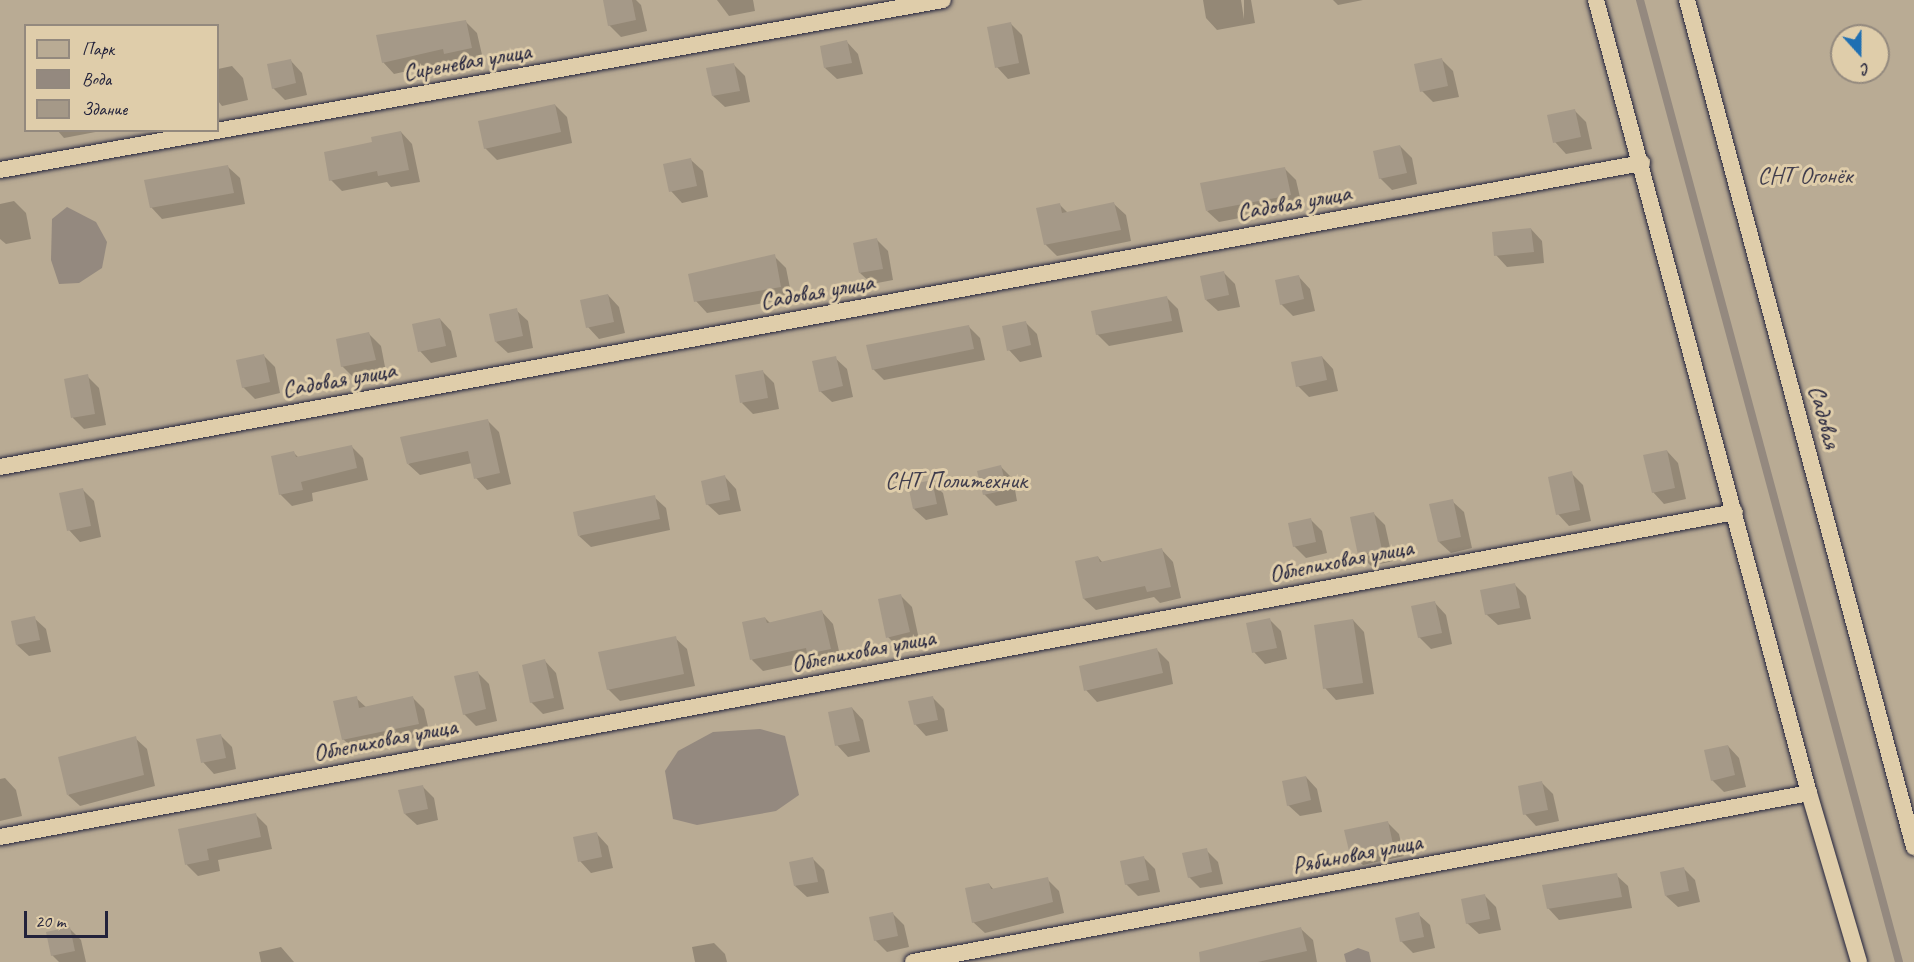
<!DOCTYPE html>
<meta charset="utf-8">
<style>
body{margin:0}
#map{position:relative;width:1914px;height:962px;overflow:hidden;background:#d7c6a6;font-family:Caveat,sans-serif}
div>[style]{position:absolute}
.green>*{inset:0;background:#b9ab94}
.water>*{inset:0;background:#94897f}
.shadow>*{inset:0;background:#0003}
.stream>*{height:8px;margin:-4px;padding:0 4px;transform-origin:4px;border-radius:4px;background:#94897f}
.building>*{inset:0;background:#a59988}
.roads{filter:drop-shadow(0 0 2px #22223b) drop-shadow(0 0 2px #22223b)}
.lane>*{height:16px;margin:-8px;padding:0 8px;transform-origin:8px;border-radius:8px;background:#dfcdaa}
span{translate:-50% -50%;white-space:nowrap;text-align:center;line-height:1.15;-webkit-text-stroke:6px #dfcdaa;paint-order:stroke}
.street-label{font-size:24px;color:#22223b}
.park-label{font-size:24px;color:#403d4d}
.legend{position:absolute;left:24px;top:24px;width:195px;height:108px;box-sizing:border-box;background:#dfcdaa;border:2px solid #93897e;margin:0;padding:8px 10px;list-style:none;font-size:18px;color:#22223b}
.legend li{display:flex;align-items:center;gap:12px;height:30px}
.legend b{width:30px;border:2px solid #93897e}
.north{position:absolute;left:1830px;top:24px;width:60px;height:60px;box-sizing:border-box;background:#dfcdaa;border:2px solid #93897e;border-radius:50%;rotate:159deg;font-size:16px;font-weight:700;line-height:24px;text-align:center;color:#22223b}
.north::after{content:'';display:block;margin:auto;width:21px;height:27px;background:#1f6fb2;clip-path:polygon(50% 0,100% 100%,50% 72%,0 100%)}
.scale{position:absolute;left:24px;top:911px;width:84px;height:27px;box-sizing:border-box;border:3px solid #22223b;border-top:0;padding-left:8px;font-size:18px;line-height:21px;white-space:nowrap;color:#22223b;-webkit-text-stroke:4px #dfcdaa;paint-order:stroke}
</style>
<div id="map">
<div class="green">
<i style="clip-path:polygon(evenodd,0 0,1914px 0,1914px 962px,0 962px,0 0,26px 26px,218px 26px,218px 130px,26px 130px,26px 26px,0 0,1842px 36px,1878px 36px,1878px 72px,1842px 72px,1842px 36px)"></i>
</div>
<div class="water">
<i style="clip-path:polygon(67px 207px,96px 222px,107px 242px,102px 268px,79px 283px,59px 284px,51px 260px,52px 219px)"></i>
<i style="clip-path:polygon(760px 729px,785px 736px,799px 795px,776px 811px,697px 825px,673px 819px,665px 771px,678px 751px,713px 732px)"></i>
<i style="clip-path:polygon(1358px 948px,1369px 952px,1371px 962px,1346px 962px,1344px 954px)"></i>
</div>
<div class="shadow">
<i style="clip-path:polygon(604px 0,636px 0,641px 5px,647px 31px,621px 37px,609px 25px)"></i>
<i style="clip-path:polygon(717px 0,753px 0,755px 11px,729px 16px)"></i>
<i style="clip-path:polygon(1203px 0,1241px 0,1244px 19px,1244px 0,1251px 0,1255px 23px,1217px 30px,1206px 18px)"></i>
<i style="clip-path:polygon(1333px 0,1363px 0,1338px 5px)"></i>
<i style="clip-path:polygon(465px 21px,477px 33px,483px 59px,457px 64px,453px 61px,394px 74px,383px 62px)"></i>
<i style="clip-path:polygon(1010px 23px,1022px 35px,1030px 74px,1008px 79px,997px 67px)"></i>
<i style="clip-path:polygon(847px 42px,858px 54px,863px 74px,837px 79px,825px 68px)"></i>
<i style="clip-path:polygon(1442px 60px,1453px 71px,1459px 97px,1433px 102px,1422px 91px)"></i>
<i style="clip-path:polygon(291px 61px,302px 73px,307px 95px,285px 100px,273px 88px)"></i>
<i style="clip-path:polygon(733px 64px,745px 76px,750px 102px,725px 107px,713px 96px)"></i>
<i style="clip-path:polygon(232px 66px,243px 78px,248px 100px,222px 106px,218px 101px,218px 69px)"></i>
<i style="clip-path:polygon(555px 105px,567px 117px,572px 143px,497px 160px,485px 148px)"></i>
<i style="clip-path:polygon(1575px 111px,1586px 122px,1592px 149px,1566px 154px,1555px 142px)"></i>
<i style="clip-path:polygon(57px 130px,106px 130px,64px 138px)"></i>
<i style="clip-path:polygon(401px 132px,412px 144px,420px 182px,391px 187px,387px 182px,342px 191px,331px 180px,374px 144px)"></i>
<i style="clip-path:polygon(1400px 146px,1412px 158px,1417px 184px,1392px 190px,1380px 178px)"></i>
<i style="clip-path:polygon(691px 160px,703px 171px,708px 197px,682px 203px,671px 191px)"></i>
<i style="clip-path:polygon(228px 167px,240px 178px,245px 204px,162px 219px,151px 207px)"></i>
<i style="clip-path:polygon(1285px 169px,1296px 180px,1302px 206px,1219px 222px,1207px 211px)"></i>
<i style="clip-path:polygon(14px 201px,26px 213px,31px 239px,6px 244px,0 239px,0 204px)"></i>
<i style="clip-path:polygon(1114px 204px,1126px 215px,1131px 241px,1057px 256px,1045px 244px,1060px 205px,1068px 213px)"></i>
<i style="clip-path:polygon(1531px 229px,1542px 241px,1544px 263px,1507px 267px,1496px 255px)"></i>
<i style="clip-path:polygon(876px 239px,888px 251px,893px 280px,872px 284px,860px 273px)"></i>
<i style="clip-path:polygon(774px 256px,786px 268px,792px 298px,707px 313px,696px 301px)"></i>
<i style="clip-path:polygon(1224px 273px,1235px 284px,1240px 307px,1218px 311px,1206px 300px)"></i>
<i style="clip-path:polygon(1299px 277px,1310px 289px,1315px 311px,1293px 316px,1281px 304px)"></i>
<i style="clip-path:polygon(608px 295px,619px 307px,625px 333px,599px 339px,588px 327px)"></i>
<i style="clip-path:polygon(1167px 298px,1178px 309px,1183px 332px,1109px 346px,1097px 334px)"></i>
<i style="clip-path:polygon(516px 310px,528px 321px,533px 348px,508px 353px,496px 342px)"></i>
<i style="clip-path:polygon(440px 319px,451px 331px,457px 357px,431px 363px,420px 351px)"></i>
<i style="clip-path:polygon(1026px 323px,1037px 334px,1042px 357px,1020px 362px,1009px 350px)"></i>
<i style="clip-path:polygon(968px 326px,980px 338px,985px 360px,884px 380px,873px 369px)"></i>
<i style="clip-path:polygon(369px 334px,381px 346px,386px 372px,354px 378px,342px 366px)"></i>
<i style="clip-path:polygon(263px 355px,275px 367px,280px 393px,255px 399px,243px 387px)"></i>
<i style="clip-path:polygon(1322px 357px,1333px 369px,1338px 391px,1309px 397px,1298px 386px)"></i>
<i style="clip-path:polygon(835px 358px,847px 369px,853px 397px,832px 402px,820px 391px)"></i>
<i style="clip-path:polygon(762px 371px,774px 383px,779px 409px,753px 414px,742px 403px)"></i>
<i style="clip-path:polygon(87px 376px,99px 388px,106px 425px,84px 429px,73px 418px,66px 380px)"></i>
<i style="clip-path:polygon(487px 420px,499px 432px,511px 484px,487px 490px,476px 478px,472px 463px,420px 475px,408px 464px)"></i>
<i style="clip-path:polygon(352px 447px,363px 458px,368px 480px,312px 493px,313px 501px,292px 506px,280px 494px,294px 453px,299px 458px)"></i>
<i style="clip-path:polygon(1667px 451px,1678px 463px,1686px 499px,1664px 504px,1653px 492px)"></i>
<i style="clip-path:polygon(1001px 467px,1013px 479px,1017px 501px,996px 506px,984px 494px)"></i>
<i style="clip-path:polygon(1571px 473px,1583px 485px,1591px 521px,1569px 526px,1558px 514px)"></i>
<i style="clip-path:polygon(725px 477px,736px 489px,741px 511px,719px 515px,707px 504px)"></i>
<i style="clip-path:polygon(931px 482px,943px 493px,948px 515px,926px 520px,914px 509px)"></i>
<i style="clip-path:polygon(82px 489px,94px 501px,101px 537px,80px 542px,69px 530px)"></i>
<i style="clip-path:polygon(654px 497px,666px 508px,670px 530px,591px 547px,579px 536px)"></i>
<i style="clip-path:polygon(1452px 501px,1464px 512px,1472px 548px,1451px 553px,1439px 542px)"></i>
<i style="clip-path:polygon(1373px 513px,1385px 525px,1393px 561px,1371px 566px,1360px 555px)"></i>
<i style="clip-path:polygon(1311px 520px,1322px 531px,1327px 553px,1306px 558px,1294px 546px)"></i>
<i style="clip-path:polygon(1162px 550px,1173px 562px,1181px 598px,1160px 603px,1154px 597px,1096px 610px,1084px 599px,1098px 557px,1103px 563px)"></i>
<i style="clip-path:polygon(1515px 585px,1526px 596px,1531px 619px,1498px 625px,1486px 614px)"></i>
<i style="clip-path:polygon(901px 596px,912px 607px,920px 644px,899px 648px,888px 637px)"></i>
<i style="clip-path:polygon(1435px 603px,1446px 615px,1452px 644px,1431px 649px,1419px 637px)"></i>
<i style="clip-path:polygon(822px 612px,833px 624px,841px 660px,820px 665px,815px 660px,763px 671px,752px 660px,765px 618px,771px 624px)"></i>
<i style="clip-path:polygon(34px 618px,46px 629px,51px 652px,29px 656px,17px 645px)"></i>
<i style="clip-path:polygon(1270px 620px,1281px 631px,1287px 659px,1265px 664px,1254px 652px)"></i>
<i style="clip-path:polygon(1353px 620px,1364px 632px,1374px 694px,1336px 700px,1325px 688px)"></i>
<i style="clip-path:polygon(675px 638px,687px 649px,695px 686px,620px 701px,608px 689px)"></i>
<i style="clip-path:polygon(1157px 650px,1169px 662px,1173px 684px,1097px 702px,1086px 690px)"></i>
<i style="clip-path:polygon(545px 661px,556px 673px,564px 709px,543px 714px,531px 702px)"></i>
<i style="clip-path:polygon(478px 673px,489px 684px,497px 721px,476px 726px,464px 714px)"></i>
<i style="clip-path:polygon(932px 697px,944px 709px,948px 731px,926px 736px,915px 724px)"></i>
<i style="clip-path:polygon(356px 698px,367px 708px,413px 698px,424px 709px,430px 735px,355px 750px,343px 739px)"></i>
<i style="clip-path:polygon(852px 708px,863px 720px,870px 752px,848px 757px,837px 745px)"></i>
<i style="clip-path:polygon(220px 735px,232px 747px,236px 769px,214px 774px,203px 762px)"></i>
<i style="clip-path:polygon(135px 738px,147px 749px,155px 786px,80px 806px,68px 795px)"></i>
<i style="clip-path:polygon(1728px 746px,1739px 758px,1746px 787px,1724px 792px,1712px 780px)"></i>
<i style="clip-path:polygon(1306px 777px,1317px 789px,1322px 812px,1300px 816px,1288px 805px)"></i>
<i style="clip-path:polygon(5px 778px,16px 790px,22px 816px,0 821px,0 779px)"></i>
<i style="clip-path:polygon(1542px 783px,1553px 794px,1559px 821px,1536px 826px,1525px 814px)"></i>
<i style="clip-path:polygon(422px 786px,434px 798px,438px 820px,417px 825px,405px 814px)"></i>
<i style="clip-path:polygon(256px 815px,267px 826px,272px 849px,218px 860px,220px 871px,198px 876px,187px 865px,179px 831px)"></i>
<i style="clip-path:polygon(1387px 822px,1399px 834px,1404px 856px,1363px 865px,1351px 854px)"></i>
<i style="clip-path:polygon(597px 834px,608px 846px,613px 868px,591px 873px,580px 861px)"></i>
<i style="clip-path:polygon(1206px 850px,1218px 862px,1223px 884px,1200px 888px,1189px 877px)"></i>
<i style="clip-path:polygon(1144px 858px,1155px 869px,1160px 892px,1138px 896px,1126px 884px)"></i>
<i style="clip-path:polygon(813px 859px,824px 870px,829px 893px,807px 897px,795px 886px)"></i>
<i style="clip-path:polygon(1684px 869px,1695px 880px,1700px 902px,1678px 907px,1666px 896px)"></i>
<i style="clip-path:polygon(1616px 875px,1628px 886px,1632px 908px,1559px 920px,1548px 908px)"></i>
<i style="clip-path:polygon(1047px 879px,1059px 891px,1064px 913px,985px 933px,973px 922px,989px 884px,994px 890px)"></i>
<i style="clip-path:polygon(1485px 896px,1496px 907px,1501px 930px,1479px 934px,1467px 923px)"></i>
<i style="clip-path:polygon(892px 913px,904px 925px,909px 947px,887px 952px,875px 940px)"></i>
<i style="clip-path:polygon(1418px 914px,1430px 925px,1435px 948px,1413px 953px,1401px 941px)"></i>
<i style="clip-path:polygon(70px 929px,81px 940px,86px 962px,59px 962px,52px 955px)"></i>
<i style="clip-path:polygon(1301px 929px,1313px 940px,1317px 962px,1211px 962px)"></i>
<i style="clip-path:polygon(714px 943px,725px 954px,727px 962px,695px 962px,692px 947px)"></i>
<i style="clip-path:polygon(281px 947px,294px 962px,261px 962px,259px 952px)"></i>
</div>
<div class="stream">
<i style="left:1640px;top:0;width:996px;rotate:74.93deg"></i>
</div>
<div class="building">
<i style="clip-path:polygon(603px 0,632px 0,636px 20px,608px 26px)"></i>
<i style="clip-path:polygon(466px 20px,472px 48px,444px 54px,443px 49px,382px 63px,376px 35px)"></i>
<i style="clip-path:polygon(1011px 22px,1019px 63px,995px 68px,987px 27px)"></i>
<i style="clip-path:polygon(847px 40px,852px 63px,824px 68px,820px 46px)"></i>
<i style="clip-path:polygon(1442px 58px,1448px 86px,1420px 92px,1414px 64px)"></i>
<i style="clip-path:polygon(291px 59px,296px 83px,272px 89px,267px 64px)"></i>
<i style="clip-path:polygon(734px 63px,740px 91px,712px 96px,706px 68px)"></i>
<i style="clip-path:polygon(555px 104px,561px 132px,484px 149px,478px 121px)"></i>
<i style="clip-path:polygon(1575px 109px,1581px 137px,1553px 143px,1547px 115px)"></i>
<i style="clip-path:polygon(401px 131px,409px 170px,378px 176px,377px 171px,329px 181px,324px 152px,372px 142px,371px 137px)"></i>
<i style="clip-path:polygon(1400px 145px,1407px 173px,1379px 179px,1373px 151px)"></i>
<i style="clip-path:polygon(691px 158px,697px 186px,669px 192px,663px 164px)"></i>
<i style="clip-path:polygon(228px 165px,234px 193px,150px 208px,144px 180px)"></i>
<i style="clip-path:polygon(1285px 167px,1291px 195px,1206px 211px,1200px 183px)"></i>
<i style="clip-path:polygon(1114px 202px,1121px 230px,1044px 245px,1036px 208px,1060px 203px,1062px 213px)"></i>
<i style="clip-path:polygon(1531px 228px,1534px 252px,1494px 256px,1492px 232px)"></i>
<i style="clip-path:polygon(877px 238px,883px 269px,859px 273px,853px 243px)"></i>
<i style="clip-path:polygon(775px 254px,781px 287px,694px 302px,688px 274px)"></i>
<i style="clip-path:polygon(1224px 271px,1229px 295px,1205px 300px,1200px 276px)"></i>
<i style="clip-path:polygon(1299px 275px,1304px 299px,1280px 305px,1275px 280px)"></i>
<i style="clip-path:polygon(608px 294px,614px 322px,586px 328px,580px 300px)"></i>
<i style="clip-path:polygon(1167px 296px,1172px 321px,1096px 335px,1091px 311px)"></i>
<i style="clip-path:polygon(517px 308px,523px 336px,495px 342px,489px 314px)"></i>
<i style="clip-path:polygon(440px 318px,446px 346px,418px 352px,412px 324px)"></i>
<i style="clip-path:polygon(1026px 321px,1031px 345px,1007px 351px,1002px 326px)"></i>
<i style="clip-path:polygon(969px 325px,974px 349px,872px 370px,866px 345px)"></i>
<i style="clip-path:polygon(369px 332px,376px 360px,341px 367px,336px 339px)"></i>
<i style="clip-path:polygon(264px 354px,270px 382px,242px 388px,236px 360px)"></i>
<i style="clip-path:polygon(836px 356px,843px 386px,819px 392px,812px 361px)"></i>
<i style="clip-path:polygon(1322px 356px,1327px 380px,1296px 387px,1291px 362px)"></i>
<i style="clip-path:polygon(763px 370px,768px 398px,740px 403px,735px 375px)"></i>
<i style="clip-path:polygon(88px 374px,95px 414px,71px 418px,64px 379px)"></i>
<i style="clip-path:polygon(488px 419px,500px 473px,474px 479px,468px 451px,407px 464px,400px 437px)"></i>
<i style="clip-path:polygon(352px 445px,357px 468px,301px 482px,303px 490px,279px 495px,271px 456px,294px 451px,296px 457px)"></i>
<i style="clip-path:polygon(1667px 450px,1675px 488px,1652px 493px,1643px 455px)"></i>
<i style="clip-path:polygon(1001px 465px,1007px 490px,983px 495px,977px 471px)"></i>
<i style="clip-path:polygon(1572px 471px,1580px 510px,1556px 515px,1548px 477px)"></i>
<i style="clip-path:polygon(725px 475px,730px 500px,706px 505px,701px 481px)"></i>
<i style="clip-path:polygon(932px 480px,937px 504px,913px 509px,908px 485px)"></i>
<i style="clip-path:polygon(83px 488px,91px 526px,67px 531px,59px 493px)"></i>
<i style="clip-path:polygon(655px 495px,660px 519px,578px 536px,573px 512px)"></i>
<i style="clip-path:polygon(1453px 499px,1461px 537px,1438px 542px,1429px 504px)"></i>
<i style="clip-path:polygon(1374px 512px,1382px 550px,1358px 555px,1350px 517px)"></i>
<i style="clip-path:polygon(1311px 518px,1316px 542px,1293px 547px,1288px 523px)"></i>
<i style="clip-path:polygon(1162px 548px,1171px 587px,1147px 592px,1145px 586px,1083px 599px,1075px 561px,1098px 556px,1100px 562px)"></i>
<i style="clip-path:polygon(1515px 583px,1520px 608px,1485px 615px,1480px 590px)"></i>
<i style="clip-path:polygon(901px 594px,910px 632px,886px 638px,878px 599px)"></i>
<i style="clip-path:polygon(1435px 601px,1442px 633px,1418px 638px,1411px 606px)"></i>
<i style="clip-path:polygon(822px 610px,831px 649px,807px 654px,806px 648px,750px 660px,742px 622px,765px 617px,767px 623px)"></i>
<i style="clip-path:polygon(35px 616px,40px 640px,16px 645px,11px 621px)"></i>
<i style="clip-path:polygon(1270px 618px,1277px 648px,1252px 653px,1246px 623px)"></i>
<i style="clip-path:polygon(1353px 619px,1363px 683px,1323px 689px,1314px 625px)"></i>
<i style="clip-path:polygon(676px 636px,684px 674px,607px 690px,598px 652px)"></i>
<i style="clip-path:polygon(1157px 648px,1163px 673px,1084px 691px,1079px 666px)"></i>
<i style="clip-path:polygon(545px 659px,554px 698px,530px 703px,522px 665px)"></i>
<i style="clip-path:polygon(478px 671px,486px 709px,463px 715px,454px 676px)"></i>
<i style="clip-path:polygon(357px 696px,359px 708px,413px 696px,419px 724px,342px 740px,333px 701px)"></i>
<i style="clip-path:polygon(933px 696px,938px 720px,914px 725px,908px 701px)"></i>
<i style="clip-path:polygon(852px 707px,860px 741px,835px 746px,828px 712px)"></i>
<i style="clip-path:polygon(221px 734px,226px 758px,201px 763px,196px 739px)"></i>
<i style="clip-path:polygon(136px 736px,144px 775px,67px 795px,58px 757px)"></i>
<i style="clip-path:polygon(1728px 745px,1735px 775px,1711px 781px,1704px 750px)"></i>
<i style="clip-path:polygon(1306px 776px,1311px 800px,1287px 806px,1282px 781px)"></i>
<i style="clip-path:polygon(1542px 781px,1548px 810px,1523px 815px,1518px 786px)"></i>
<i style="clip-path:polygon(423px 785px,428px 809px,404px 814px,398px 790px)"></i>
<i style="clip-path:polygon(256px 813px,261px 837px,207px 849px,209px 860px,185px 865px,178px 829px)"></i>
<i style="clip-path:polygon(1388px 821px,1393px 844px,1350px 855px,1344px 830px)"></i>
<i style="clip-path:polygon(597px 832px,602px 857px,578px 862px,573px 837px)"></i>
<i style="clip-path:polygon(1207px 848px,1212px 872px,1188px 878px,1182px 853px)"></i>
<i style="clip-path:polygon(1144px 856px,1149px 880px,1125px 885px,1120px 861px)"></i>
<i style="clip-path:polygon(813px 857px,818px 882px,794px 886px,789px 862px)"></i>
<i style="clip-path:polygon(1684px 867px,1689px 891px,1665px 896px,1660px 872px)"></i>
<i style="clip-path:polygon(1617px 873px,1622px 897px,1547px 909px,1542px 885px)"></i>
<i style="clip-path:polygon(1048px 877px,1053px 902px,972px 923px,965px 888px,989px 883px,991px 889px)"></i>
<i style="clip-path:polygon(1485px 894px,1490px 919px,1466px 924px,1461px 899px)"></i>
<i style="clip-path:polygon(893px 912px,898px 936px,874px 941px,869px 917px)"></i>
<i style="clip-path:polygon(1419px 912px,1424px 937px,1400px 942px,1395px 918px)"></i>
<i style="clip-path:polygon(70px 927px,75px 951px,51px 956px,46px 932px)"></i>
<i style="clip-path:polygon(1301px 927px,1307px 951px,1258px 962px,1200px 962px,1199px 952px)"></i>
</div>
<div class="roads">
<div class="lane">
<i style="left:1596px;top:0;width:821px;rotate:74.97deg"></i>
<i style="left:1809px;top:793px;width:176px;rotate:73.5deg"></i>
<i style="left:1687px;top:0;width:877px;rotate:75deg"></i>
<i style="left:0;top:170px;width:958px;rotate:-10.22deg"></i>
<i style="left:0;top:467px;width:1670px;rotate:-10.49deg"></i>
<i style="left:0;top:837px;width:1765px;rotate:-10.61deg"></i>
<i style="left:913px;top:962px;width:912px;rotate:-10.68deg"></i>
</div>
</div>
<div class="street-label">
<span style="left:467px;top:62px;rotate:-10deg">Сиреневая улица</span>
<span style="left:1294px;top:203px;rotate:-10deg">Садовая улица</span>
<span style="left:817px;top:292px;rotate:-10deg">Садовая улица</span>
<span style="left:339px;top:380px;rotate:-10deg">Садовая улица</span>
<span style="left:1824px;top:417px;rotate:75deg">Садовая</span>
<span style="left:1341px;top:561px;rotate:-11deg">Облепиховая улица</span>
<span style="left:863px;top:651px;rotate:-11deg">Облепиховая улица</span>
<span style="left:385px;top:740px;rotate:-11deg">Облепиховая улица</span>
<span style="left:1357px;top:854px;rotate:-11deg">Рябиновая улица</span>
</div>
<div class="park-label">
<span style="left:1805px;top:176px">СНТ Огонёк</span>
<span style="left:956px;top:481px">СНТ Политехник</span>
</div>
<ul class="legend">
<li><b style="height:16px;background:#b9ab94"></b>Парк</li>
<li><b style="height:16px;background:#94897f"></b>Вода</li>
<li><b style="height:16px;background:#a59988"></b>Здание</li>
</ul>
<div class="north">С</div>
<div class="scale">20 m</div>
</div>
